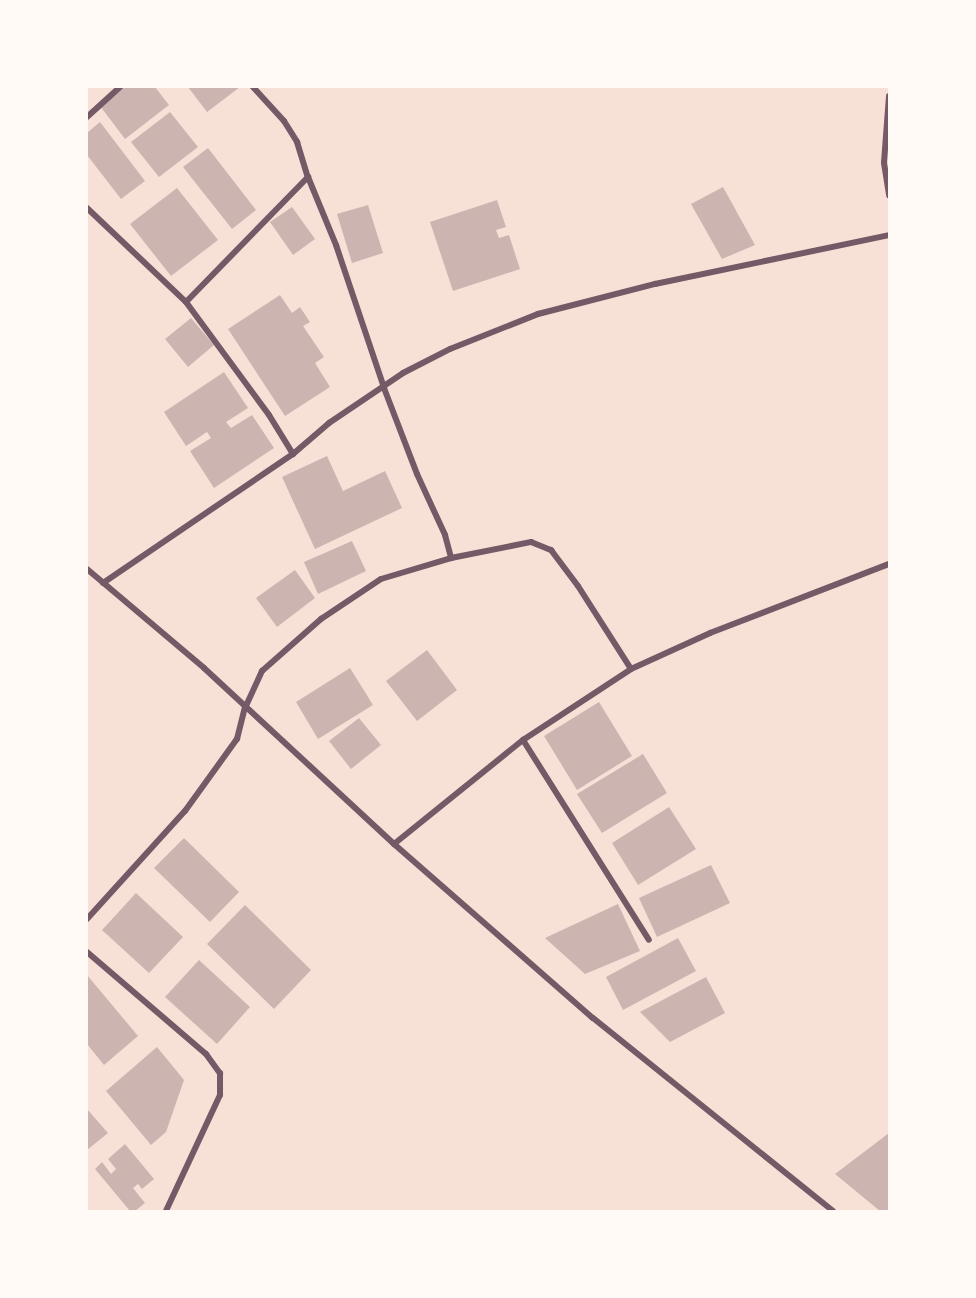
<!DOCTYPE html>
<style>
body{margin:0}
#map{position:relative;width:976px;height:1298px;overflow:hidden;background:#f7e1d7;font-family:Ubuntu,sans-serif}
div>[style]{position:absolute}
.building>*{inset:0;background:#ccb4b1}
.minor>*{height:6px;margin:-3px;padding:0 3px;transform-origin:3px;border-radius:3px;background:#755966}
span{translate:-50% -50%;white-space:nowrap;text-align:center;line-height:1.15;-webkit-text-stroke:4.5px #fffaf5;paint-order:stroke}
.frame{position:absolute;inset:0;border:88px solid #fffaf5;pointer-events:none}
</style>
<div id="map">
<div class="building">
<i style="clip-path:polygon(125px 87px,155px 87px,169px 105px,125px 139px,100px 106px)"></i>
<i style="clip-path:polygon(188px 87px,240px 87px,207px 112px)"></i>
<i style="clip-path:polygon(170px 112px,198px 147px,159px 177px,131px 142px)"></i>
<i style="clip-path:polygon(100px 122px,145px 181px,121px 199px,87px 155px,87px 133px)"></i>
<i style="clip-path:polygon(208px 148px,256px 210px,232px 229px,183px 167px)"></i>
<i style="clip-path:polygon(723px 187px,755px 245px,722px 259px,691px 204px)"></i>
<i style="clip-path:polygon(177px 188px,218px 240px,171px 276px,130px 224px)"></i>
<i style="clip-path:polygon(497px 200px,506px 227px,496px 230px,499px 238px,509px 235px,520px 269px,453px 291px,430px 222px)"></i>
<i style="clip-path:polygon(368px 205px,383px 253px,352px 263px,337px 214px)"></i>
<i style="clip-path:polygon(292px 207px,315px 239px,293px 255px,270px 222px)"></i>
<i style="clip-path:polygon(280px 295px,292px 313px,300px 307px,310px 322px,303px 326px,324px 357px,315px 363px,330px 387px,285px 416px,228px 329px)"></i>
<i style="clip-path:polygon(191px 318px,214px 345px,188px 367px,165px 339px)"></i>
<i style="clip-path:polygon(224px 372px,248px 408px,226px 422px,231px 428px,252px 415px,274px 448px,214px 488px,190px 451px,211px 438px,207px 432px,186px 446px,164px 412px)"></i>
<i style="clip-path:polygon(327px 456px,343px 491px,385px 471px,402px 508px,315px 549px,282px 477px)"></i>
<i style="clip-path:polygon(352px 541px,366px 571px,318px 594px,304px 562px)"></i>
<i style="clip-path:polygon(295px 570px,315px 598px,277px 627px,256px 598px)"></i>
<i style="clip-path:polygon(427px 650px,457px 690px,417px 721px,386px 681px)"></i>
<i style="clip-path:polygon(350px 668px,373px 705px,318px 739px,296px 702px)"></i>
<i style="clip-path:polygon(599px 702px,632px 756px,577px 790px,544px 736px)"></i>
<i style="clip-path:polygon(359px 718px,381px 745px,351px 769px,329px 741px)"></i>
<i style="clip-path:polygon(643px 754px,667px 793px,602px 833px,577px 794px)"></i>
<i style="clip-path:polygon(669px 807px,696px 849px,638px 885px,612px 843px)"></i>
<i style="clip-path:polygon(184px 838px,239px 892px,210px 922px,154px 868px)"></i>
<i style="clip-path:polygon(711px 865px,730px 903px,657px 937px,639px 898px)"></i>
<i style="clip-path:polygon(136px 893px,183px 937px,149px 973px,102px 930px)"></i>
<i style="clip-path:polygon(618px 904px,640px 951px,585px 974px,545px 938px)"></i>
<i style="clip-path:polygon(245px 905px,311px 970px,274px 1009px,207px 944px)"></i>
<i style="clip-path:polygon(678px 938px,696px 971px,623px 1010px,606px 977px)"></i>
<i style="clip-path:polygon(199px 960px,250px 1007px,217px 1044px,165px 997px)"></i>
<i style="clip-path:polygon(87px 975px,138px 1036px,104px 1065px,87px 1044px)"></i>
<i style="clip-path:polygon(706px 977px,725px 1013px,670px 1042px,640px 1012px)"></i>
<i style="clip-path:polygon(157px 1047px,184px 1080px,166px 1132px,151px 1145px,106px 1091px)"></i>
<i style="clip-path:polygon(87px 1109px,108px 1133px,87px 1150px)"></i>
<i style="clip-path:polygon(889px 1133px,889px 1211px,880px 1211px,835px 1174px)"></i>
<i style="clip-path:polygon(125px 1144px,154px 1179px,142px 1189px,138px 1184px,133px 1188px,145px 1203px,135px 1211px,130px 1211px,95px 1169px,102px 1162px,111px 1174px,116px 1169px,108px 1159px)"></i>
</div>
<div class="minor">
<i style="left:253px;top:87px;width:46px;rotate:47.6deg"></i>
<i style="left:284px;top:121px;width:25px;rotate:58deg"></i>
<i style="left:297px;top:142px;width:37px;rotate:73deg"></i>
<i style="left:889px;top:96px;width:67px;rotate:94.3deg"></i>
<i style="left:884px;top:163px;width:33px;rotate:81deg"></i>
<i style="left:87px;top:117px;width:45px;rotate:-42.3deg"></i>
<i style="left:87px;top:208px;width:137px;rotate:43.5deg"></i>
<i style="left:186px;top:302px;width:140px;rotate:53.7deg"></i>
<i style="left:269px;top:415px;width:46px;rotate:58.4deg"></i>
<i style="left:186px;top:302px;width:175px;rotate:-45.7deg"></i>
<i style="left:308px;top:177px;width:74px;rotate:67.6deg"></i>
<i style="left:336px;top:245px;width:151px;rotate:71.4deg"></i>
<i style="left:384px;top:388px;width:92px;rotate:69deg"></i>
<i style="left:417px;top:474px;width:67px;rotate:65.3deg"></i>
<i style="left:445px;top:535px;width:24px;rotate:75deg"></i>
<i style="left:87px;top:569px;width:153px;rotate:40.2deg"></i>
<i style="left:204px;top:668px;width:259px;rotate:42.8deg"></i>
<i style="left:394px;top:844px;width:264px;rotate:41.2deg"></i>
<i style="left:593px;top:1018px;width:308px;rotate:38.8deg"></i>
<i style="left:103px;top:583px;width:230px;rotate:-34.2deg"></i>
<i style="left:293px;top:454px;width:48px;rotate:-40.7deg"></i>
<i style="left:329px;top:423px;width:89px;rotate:-34deg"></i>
<i style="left:403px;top:373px;width:53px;rotate:-27.1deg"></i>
<i style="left:450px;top:349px;width:95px;rotate:-21.7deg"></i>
<i style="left:538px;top:314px;width:121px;rotate:-14.4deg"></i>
<i style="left:655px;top:284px;width:239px;rotate:-11.8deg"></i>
<i style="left:523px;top:740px;width:236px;rotate:57.8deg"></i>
<i style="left:394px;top:844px;width:166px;rotate:-38.9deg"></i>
<i style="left:523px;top:740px;width:129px;rotate:-33.3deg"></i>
<i style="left:631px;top:669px;width:87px;rotate:-24.5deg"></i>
<i style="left:710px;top:633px;width:192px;rotate:-21.1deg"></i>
<i style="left:87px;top:919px;width:146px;rotate:-47.8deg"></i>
<i style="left:185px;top:811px;width:89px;rotate:-54.2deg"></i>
<i style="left:237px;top:739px;width:32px;rotate:-76deg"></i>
<i style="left:245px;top:708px;width:41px;rotate:-65.3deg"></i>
<i style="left:262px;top:671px;width:79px;rotate:-41.4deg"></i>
<i style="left:321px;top:619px;width:72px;rotate:-33.7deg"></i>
<i style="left:381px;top:579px;width:73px;rotate:-16.7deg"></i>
<i style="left:451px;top:558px;width:82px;rotate:-11.3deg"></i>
<i style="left:531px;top:542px;width:22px;rotate:22deg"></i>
<i style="left:551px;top:550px;width:45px;rotate:53.1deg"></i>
<i style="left:578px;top:586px;width:98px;rotate:57.4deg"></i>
<i style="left:87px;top:952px;width:157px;rotate:40.6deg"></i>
<i style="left:206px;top:1054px;width:24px;rotate:54deg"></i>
<i style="left:220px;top:1073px;width:22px;rotate:90deg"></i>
<i style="left:220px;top:1095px;width:128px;rotate:115deg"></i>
</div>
<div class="frame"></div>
</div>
